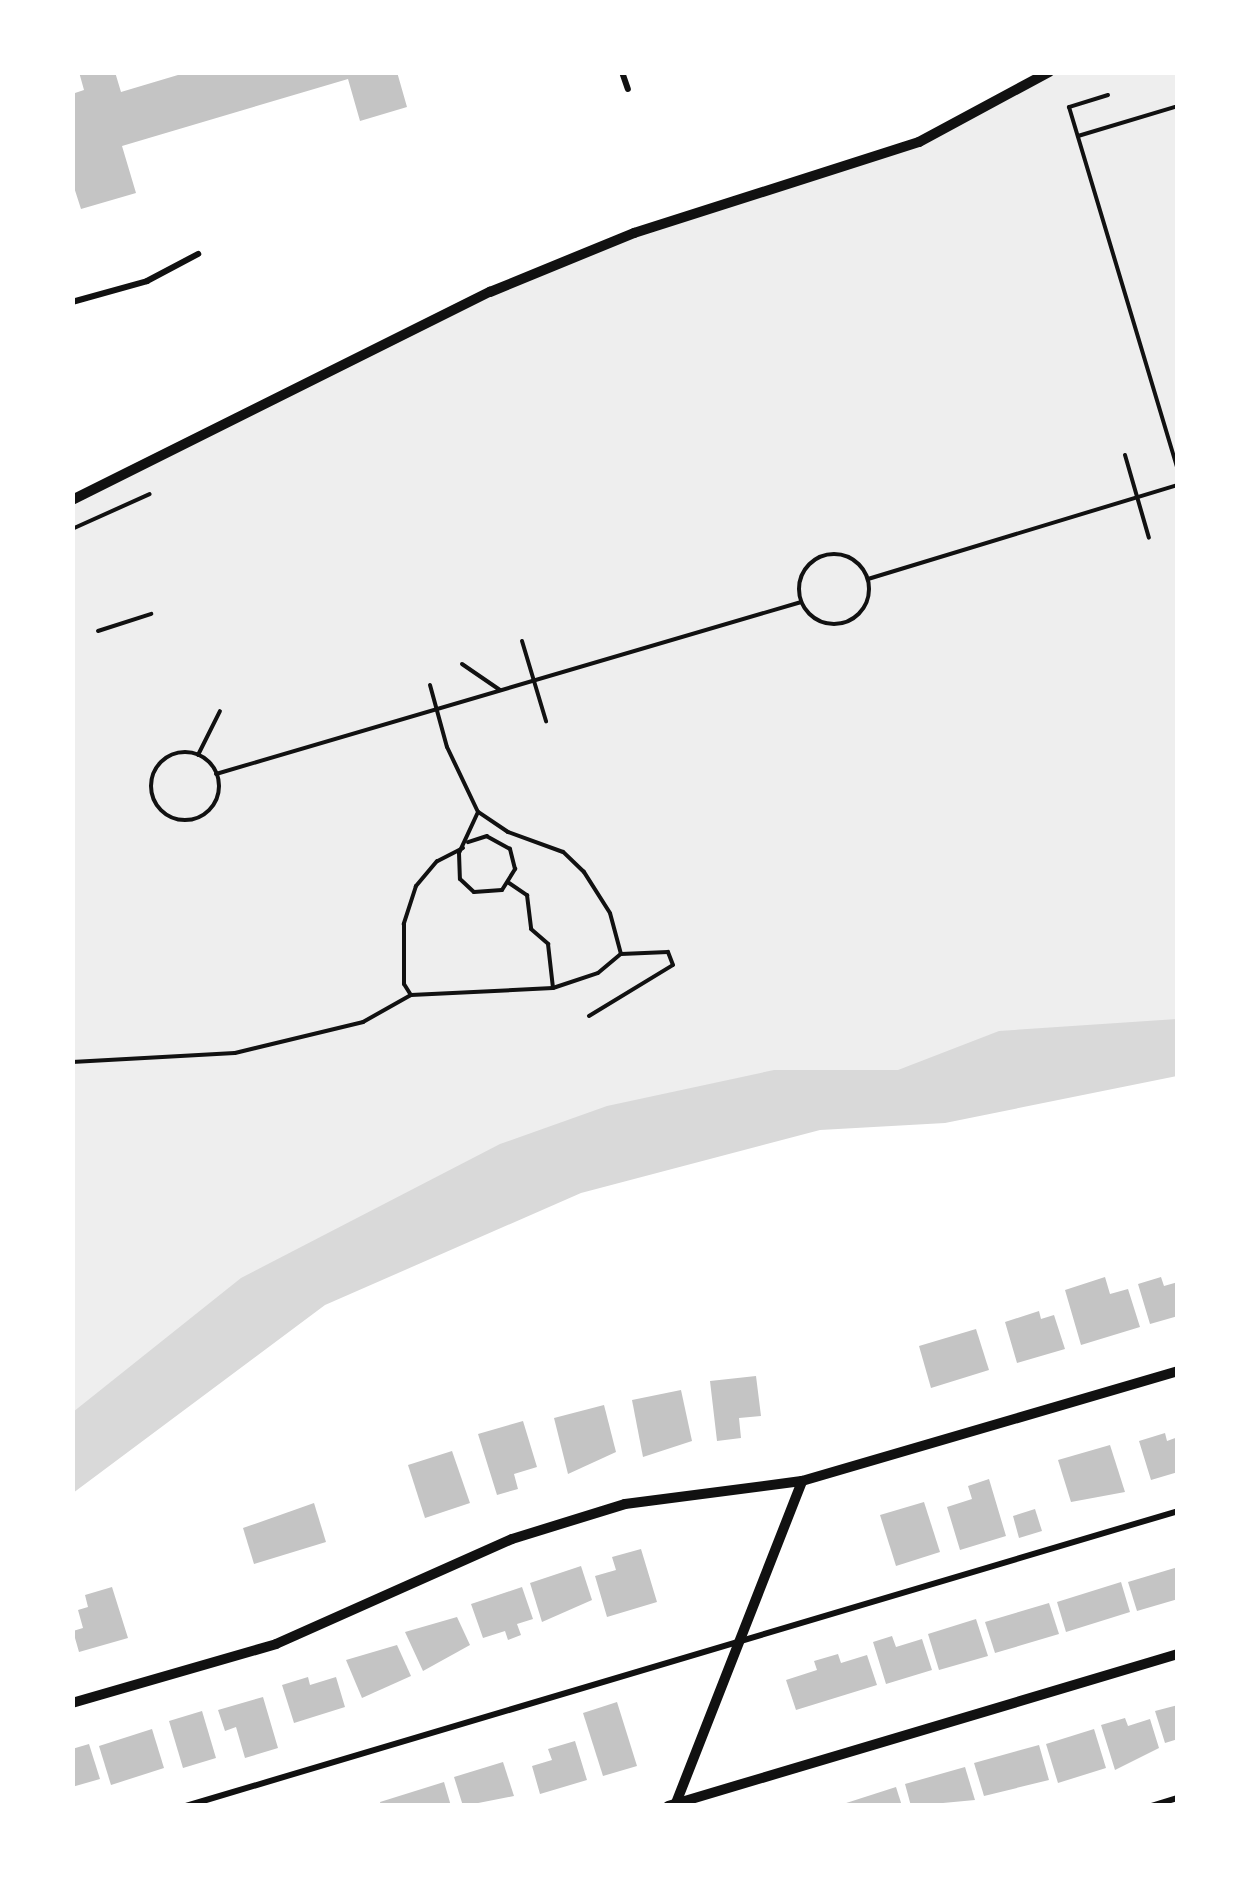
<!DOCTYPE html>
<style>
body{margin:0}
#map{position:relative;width:1250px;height:1878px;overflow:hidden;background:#fff;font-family:"Sofia Sans Condensed",sans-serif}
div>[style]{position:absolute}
.green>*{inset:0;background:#eee}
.water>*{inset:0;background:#d9d9d9}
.building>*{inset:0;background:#c4c4c4}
.path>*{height:4px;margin:-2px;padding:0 2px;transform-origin:2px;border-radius:2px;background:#111}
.path>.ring{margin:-2px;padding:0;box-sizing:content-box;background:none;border:4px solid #111;border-radius:50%}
.service>*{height:6px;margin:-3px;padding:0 3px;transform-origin:3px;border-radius:3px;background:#111}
.minor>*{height:10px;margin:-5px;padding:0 5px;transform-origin:5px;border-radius:5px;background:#111}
span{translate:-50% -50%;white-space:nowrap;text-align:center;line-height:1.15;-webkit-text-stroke:10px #fff;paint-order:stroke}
.frame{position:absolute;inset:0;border:75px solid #fff;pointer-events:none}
</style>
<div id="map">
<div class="green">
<i style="clip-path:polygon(1049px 73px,1177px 73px,1177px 1065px,604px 1121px,73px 1445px,73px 500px,490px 292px,634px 233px,919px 142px)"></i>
</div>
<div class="water">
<i style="clip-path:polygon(1177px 1019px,1177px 1076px,945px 1123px,820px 1130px,581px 1193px,325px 1305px,73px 1493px,73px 1412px,241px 1278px,500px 1144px,607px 1106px,774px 1070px,898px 1070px,999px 1031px)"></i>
</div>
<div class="building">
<i style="clip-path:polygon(79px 72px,115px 72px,121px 92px,188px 72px,397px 72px,407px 107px,360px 121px,348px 79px,122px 146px,136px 193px,81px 209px,72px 181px,72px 94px,84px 90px)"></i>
<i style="clip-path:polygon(1105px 1277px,1110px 1294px,1128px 1289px,1140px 1327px,1081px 1345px,1065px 1290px)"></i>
<i style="clip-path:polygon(1161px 1277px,1164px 1286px,1178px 1282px,1178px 1316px,1150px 1324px,1138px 1284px)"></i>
<i style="clip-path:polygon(1039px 1311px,1041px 1319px,1054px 1315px,1065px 1349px,1017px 1363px,1005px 1322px)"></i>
<i style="clip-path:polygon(976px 1329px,989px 1370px,931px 1388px,919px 1346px)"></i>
<i style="clip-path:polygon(756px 1376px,761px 1416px,739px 1418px,741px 1438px,717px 1441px,710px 1381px)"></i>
<i style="clip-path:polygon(681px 1390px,692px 1441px,643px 1457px,632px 1400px)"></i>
<i style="clip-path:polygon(604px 1405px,616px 1452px,568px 1474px,554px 1418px)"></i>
<i style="clip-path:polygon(523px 1421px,537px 1467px,514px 1474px,518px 1489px,497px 1495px,478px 1434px)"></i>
<i style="clip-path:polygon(1165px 1433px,1167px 1441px,1178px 1437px,1178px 1472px,1151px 1480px,1139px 1441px)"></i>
<i style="clip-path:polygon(1110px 1445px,1125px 1492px,1071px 1502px,1058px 1460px)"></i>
<i style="clip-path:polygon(452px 1451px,470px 1503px,425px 1518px,408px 1465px)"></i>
<i style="clip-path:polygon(989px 1479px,1006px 1536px,960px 1550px,947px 1507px,972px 1499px,968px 1486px)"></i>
<i style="clip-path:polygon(924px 1502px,940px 1552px,896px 1566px,880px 1515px)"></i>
<i style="clip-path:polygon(314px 1503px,326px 1542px,254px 1564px,243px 1528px)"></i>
<i style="clip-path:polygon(1035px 1509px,1042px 1531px,1019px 1538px,1013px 1516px)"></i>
<i style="clip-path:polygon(641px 1549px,657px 1602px,607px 1617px,595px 1576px,616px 1570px,612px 1557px)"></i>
<i style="clip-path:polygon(581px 1566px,592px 1600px,542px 1622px,530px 1583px)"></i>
<i style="clip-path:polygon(1178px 1567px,1178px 1599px,1137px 1611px,1128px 1582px)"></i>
<i style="clip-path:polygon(1121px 1582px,1130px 1612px,1066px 1632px,1057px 1602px)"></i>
<i style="clip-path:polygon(112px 1587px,128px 1638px,79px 1652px,73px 1631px,83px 1628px,78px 1610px,88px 1607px,85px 1595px)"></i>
<i style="clip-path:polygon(522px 1587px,533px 1619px,517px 1624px,521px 1635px,508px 1640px,505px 1631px,483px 1638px,471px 1604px)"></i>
<i style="clip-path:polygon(1049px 1603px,1059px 1634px,995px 1653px,985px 1622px)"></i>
<i style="clip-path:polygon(457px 1617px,470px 1645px,423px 1671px,405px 1632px)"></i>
<i style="clip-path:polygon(976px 1619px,988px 1656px,939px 1670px,928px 1634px)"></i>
<i style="clip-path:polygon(892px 1636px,896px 1647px,922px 1639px,932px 1670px,886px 1684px,873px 1642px)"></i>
<i style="clip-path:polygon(397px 1645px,411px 1676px,362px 1698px,346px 1660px)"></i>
<i style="clip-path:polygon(838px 1654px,841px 1663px,867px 1655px,877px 1685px,796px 1710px,786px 1680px,817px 1670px,814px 1661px)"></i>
<i style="clip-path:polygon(308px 1677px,310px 1685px,336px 1677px,345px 1707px,294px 1723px,282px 1685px)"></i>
<i style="clip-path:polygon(263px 1697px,278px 1748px,245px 1758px,236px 1727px,225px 1731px,218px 1710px)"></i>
<i style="clip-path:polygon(617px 1702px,637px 1766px,603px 1776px,583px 1713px)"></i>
<i style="clip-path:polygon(1178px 1705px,1178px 1739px,1165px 1743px,1155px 1711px)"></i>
<i style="clip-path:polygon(202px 1711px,216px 1758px,183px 1768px,169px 1721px)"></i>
<i style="clip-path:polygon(1125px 1718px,1128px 1726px,1150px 1719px,1159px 1748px,1115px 1770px,1101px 1725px)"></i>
<i style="clip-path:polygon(152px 1729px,164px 1768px,111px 1785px,99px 1746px)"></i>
<i style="clip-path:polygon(1094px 1729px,1106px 1768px,1058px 1783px,1046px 1744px)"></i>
<i style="clip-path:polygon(575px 1741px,587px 1780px,540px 1794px,532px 1766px,552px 1760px,548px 1749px)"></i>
<i style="clip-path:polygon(89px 1744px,100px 1779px,72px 1787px,72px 1749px)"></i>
<i style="clip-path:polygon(1039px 1745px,1049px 1780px,984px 1796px,974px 1763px)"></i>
<i style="clip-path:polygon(503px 1762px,514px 1796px,463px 1806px,454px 1777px)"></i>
<i style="clip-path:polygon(965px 1767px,975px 1800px,911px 1806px,905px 1784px)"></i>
<i style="clip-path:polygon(444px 1782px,451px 1806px,381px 1806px,380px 1802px)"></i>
<i style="clip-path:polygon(896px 1787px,902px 1806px,841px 1806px,840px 1805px)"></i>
</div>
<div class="path">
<i style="left:1108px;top:95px;width:41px;rotate:162.9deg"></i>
<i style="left:1069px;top:107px;width:380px;rotate:73.3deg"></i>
<i style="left:1078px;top:136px;width:104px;rotate:-16.7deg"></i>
<i style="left:1125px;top:455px;width:86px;rotate:73.9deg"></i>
<i style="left:72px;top:529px;width:85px;rotate:-24.2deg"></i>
<i class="ring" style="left:799px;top:554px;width:66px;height:66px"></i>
<i style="left:868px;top:579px;width:324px;rotate:-16.9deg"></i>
<i style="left:98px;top:631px;width:56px;rotate:-17.8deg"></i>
<i style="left:522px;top:641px;width:84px;rotate:73.3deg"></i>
<i style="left:462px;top:664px;width:46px;rotate:34.4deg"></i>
<i style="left:430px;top:685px;width:64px;rotate:74.7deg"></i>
<i style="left:447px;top:747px;width:72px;rotate:64.5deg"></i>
<i style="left:478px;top:812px;width:45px;rotate:114.9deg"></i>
<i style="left:459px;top:853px;width:26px;rotate:88deg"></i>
<i style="left:460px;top:879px;width:19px;rotate:43deg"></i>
<i style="left:474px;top:892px;width:28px;rotate:-4deg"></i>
<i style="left:502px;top:890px;width:25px;rotate:-58deg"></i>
<i style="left:515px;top:869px;width:21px;rotate:-104deg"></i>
<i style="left:510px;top:849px;width:26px;rotate:-151deg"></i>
<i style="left:487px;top:836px;width:20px;rotate:162deg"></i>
<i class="ring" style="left:151px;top:752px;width:64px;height:64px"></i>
<i style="left:198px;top:755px;width:49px;rotate:-63.4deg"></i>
<i style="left:216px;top:774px;width:610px;rotate:-16.38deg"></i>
<i style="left:463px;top:848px;width:29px;rotate:153deg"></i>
<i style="left:437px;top:861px;width:33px;rotate:130deg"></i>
<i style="left:416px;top:886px;width:40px;rotate:108deg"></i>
<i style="left:404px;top:924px;width:60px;rotate:90deg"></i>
<i style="left:404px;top:984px;width:13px;rotate:58deg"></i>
<i style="left:411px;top:995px;width:142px;rotate:-2.8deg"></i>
<i style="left:553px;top:988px;width:47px;rotate:-18.4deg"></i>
<i style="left:598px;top:973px;width:30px;rotate:-40deg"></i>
<i style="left:621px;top:954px;width:42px;rotate:-105deg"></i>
<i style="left:610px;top:913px;width:49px;rotate:-122.4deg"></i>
<i style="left:584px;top:872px;width:29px;rotate:-136deg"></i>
<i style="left:563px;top:852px;width:59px;rotate:-160deg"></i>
<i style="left:508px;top:832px;width:36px;rotate:-146deg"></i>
<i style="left:509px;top:883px;width:22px;rotate:34deg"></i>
<i style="left:527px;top:895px;width:34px;rotate:83deg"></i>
<i style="left:531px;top:929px;width:23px;rotate:41deg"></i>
<i style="left:548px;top:944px;width:44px;rotate:83.5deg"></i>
<i style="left:589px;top:1016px;width:98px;rotate:-31.3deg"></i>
<i style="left:673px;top:965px;width:14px;rotate:-111deg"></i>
<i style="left:668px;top:952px;width:47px;rotate:177.6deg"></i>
<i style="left:72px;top:1062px;width:163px;rotate:-3.2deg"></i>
<i style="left:235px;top:1053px;width:132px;rotate:-13.6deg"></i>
<i style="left:363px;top:1022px;width:55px;rotate:-29.4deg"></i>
</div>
<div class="service">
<i style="left:622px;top:72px;width:18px;rotate:71deg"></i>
<i style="left:72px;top:302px;width:78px;rotate:-15.6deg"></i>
<i style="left:147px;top:281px;width:58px;rotate:-27.9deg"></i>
<i style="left:186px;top:1806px;width:1035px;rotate:-16.56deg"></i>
<i style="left:1151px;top:1806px;width:28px;rotate:-17deg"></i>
</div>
<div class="minor">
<i style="left:72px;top:500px;width:467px;rotate:-26.5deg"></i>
<i style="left:490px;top:292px;width:156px;rotate:-22.3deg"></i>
<i style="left:634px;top:233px;width:299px;rotate:-17.7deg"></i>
<i style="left:919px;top:142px;width:148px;rotate:-28.3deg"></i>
<i style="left:72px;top:1703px;width:212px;rotate:-16.1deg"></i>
<i style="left:276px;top:1644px;width:258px;rotate:-24deg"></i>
<i style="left:512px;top:1539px;width:118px;rotate:-17.2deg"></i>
<i style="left:625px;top:1504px;width:178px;rotate:-7.4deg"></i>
<i style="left:802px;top:1481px;width:392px;rotate:-16.3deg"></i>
<i style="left:676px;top:1803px;width:346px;rotate:-68.6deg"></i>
<i style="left:668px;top:1806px;width:532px;rotate:-16.6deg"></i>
</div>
<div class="frame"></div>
</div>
